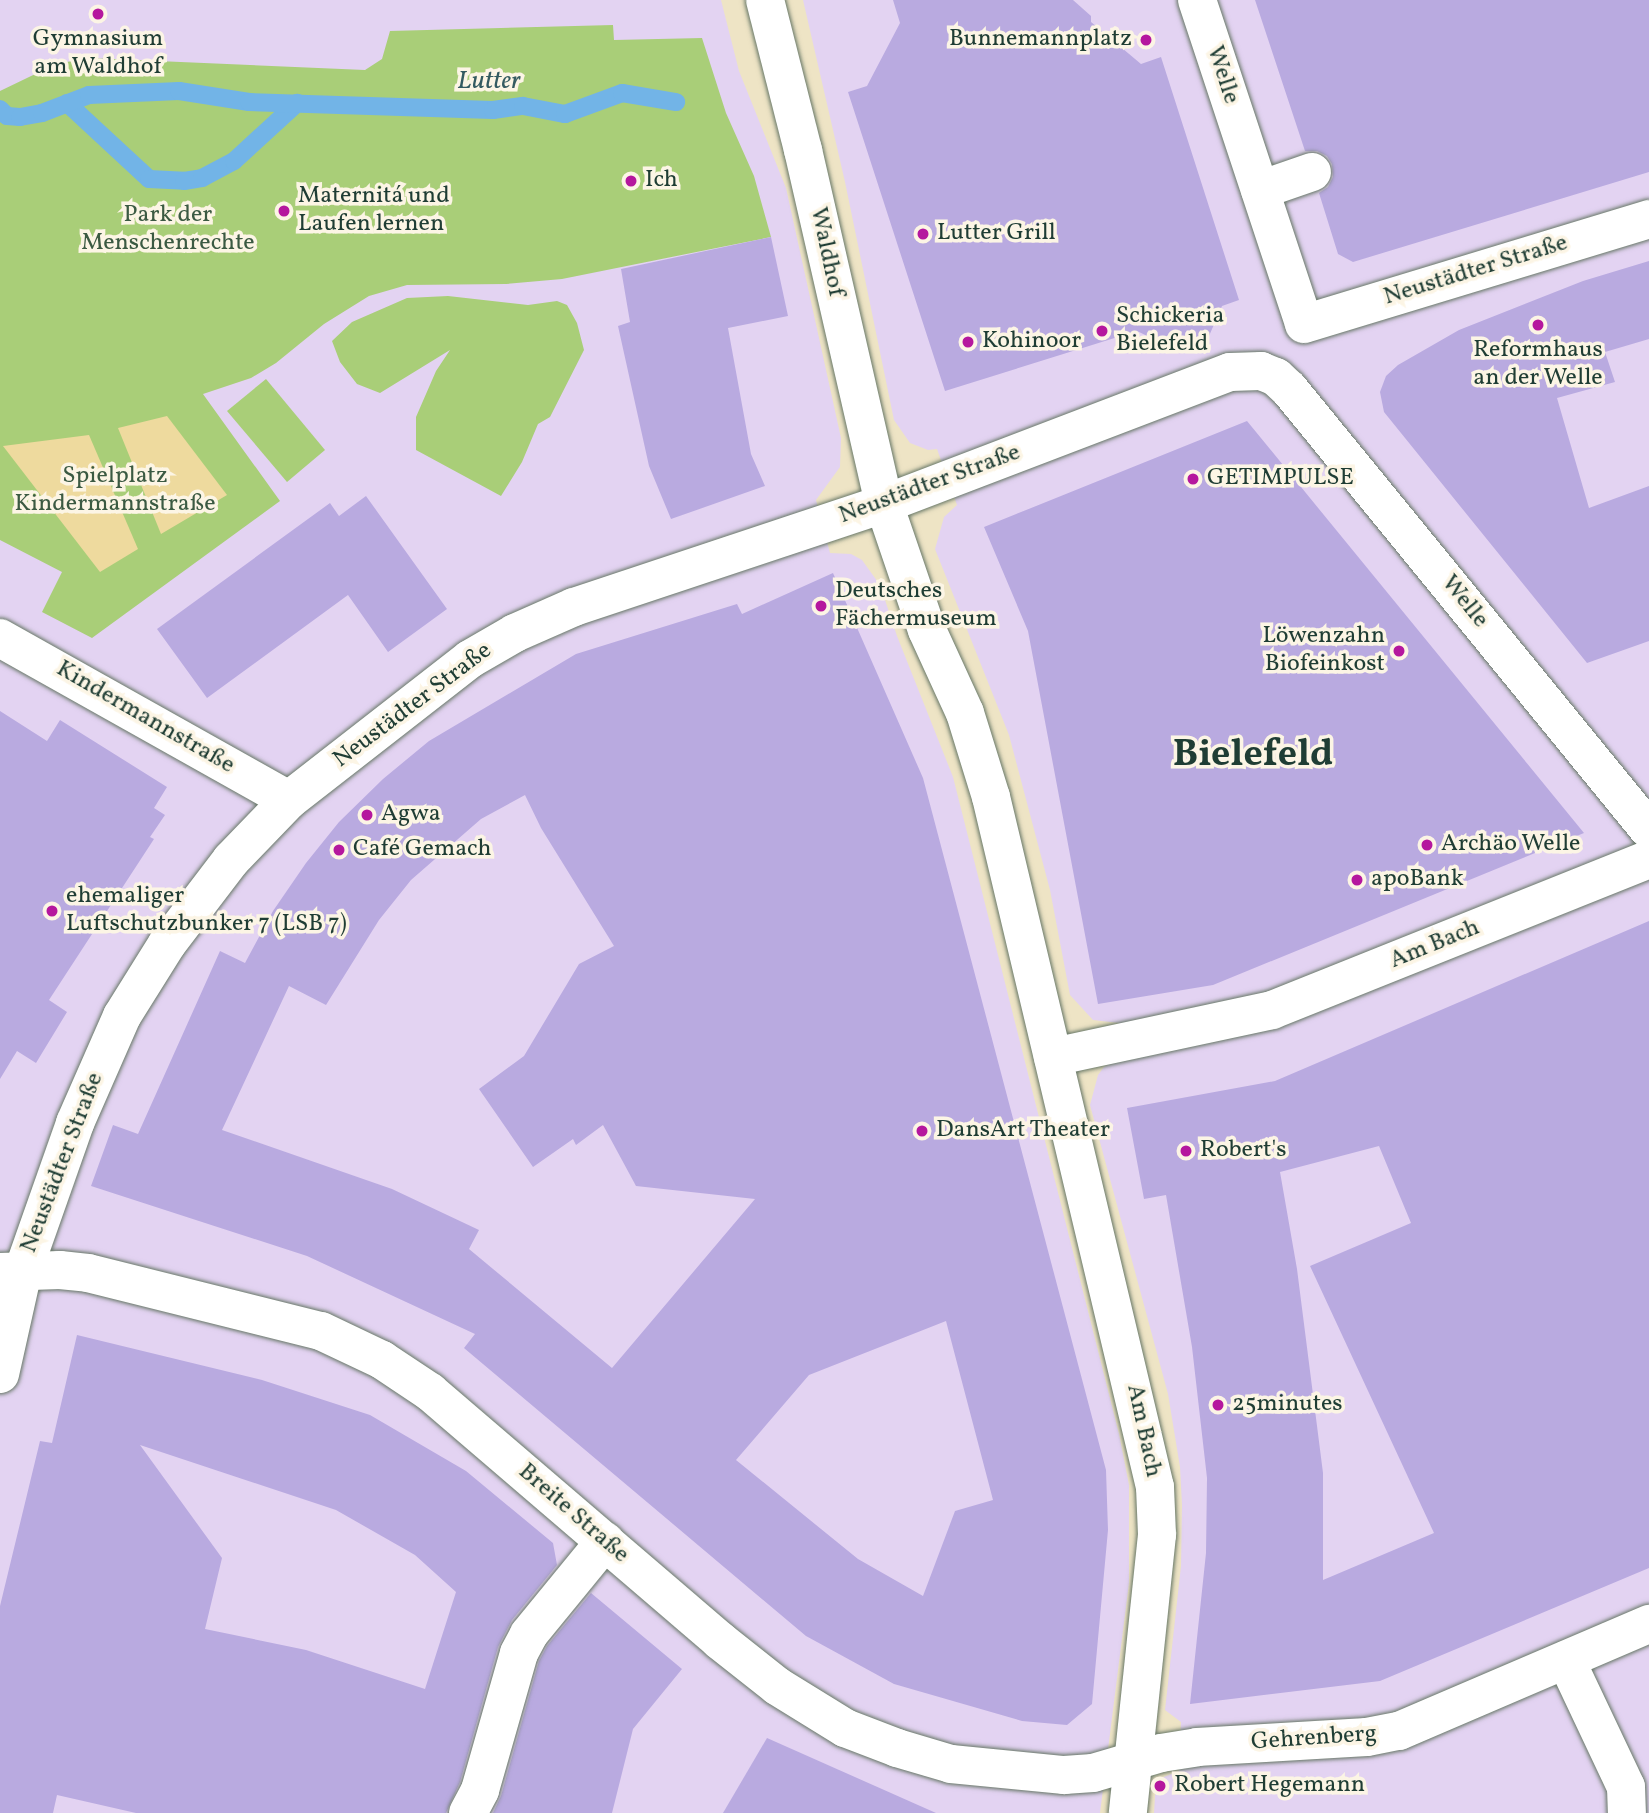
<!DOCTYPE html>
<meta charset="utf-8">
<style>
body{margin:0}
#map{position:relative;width:1649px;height:1813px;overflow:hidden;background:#eee4c5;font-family:Vollkorn,serif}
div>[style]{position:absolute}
.built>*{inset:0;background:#e3d3f2}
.green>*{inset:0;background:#a9ce78}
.sand>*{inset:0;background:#eeda9e}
.stream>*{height:18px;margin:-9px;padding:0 9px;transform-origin:9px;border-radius:9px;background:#72b4e7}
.building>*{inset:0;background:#b9aae0}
.roads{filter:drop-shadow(0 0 2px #677767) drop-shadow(0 0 2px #677767)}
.street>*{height:38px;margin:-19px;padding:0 19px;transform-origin:19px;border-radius:19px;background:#fff}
.dots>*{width:19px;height:19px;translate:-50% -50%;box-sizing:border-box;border:4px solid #fcf5e5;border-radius:50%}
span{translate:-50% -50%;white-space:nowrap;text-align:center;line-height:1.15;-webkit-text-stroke:7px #fcf5e5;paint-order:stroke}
.poi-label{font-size:24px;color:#1f3d34}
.right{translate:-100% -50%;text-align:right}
.left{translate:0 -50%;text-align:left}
.street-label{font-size:24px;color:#1f3d34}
.park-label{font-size:24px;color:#3b5a42}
.water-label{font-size:26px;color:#345b61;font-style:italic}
.town-label{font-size:38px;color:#1f3d34;font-weight:700}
</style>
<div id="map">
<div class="built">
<i style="clip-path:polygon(0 0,721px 0,739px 71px,786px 188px,841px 438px,840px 467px,816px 500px,830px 553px,851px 554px,862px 560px,880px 585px,897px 636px,953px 777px,1119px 1434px,1129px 1485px,1129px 1583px,1100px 1813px,0 1813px)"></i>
<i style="clip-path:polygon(803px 0,1649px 0,1649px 1813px,1154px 1813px,1156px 1780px,1179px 1771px,1181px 1722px,1165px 1710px,1181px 1566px,1182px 1505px,1180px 1467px,1168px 1394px,1090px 1105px,1098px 1075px,1104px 1067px,1126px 1054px,1119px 1023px,1093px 1020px,1070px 995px,1050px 890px,1009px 735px,935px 549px,944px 517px,957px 505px,937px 449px,928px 450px,910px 443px,894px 420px,845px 182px)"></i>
</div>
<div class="green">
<i style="clip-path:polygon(613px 25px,614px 40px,702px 38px,726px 113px,754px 176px,771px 237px,562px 279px,506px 284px,407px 285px,369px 296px,324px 324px,276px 363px,251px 378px,203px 394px,280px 501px,92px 638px,42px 612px,62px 572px,0 540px,0 91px,56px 64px,88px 58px,365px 70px,382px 59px,390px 31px)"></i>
<i style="clip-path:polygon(448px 296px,528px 305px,557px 301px,567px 305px,577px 323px,584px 350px,550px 417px,538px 424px,522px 462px,501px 496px,416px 450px,416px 417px,436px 371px,450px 350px,380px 393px,357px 384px,340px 362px,332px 341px,352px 322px,407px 298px)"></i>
<i style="clip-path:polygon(266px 379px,325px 450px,287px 482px,227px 411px)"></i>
</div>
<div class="sand">
<i style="clip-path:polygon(167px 416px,227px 495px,161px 534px,118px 428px)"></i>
<i style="clip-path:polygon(89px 435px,138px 549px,100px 572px,3px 446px)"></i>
</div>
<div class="stream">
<i style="left:67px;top:103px;width:112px;rotate:42.8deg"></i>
<i style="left:149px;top:179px;width:35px;rotate:3deg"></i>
<i style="left:184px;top:181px;width:18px;rotate:-9deg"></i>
<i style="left:202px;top:178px;width:36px;rotate:-28deg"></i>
<i style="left:234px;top:161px;width:86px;rotate:-42.6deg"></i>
<i style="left:0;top:109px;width:10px;rotate:45deg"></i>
<i style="left:7px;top:116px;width:13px;rotate:4deg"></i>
<i style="left:20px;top:117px;width:22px;rotate:-10deg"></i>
<i style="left:42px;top:113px;width:50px;rotate:-21deg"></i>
<i style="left:89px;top:95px;width:90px;rotate:-2.5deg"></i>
<i style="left:179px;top:91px;width:71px;rotate:8.9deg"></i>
<i style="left:249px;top:102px;width:244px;rotate:1.9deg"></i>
<i style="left:493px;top:110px;width:30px;rotate:-8deg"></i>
<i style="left:523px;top:106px;width:43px;rotate:10.8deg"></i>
<i style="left:565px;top:114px;width:61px;rotate:-20.2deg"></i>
<i style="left:622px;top:93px;width:55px;rotate:9.5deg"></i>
</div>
<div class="building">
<i style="clip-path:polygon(893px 0,1073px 0,1091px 16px,1091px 22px,1141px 64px,1161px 57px,1239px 300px,1222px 306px,1209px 336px,1172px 348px,1137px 331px,945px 391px,848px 92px,867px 86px,900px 23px)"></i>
<i style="clip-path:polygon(1255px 0,1649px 0,1649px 172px,1353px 262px,1338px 254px,1319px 193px,1328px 187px,1333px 177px,1332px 164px,1327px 156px,1317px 151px,1305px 151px)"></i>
<i style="clip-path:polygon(771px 237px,788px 316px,728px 328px,751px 454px,765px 486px,671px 519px,649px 466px,618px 326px,630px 322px,621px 269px)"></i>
<i style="clip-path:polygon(1649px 261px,1649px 339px,1605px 352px,1615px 382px,1557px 398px,1589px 508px,1649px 486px,1649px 641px,1587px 663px,1384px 412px,1380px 392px,1386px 376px,1398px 365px,1459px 330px,1583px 281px)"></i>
<i style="clip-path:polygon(1247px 421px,1584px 833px,1213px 985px,1098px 1004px,1028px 631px,984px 527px)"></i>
<i style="clip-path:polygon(366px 496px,447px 609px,388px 652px,348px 595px,207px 698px,157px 629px,330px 503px,339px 516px)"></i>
<i style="clip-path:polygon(evenodd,833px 573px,923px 778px,1106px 1470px,1108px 1530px,1092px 1704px,1067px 1725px,1022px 1721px,894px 1684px,806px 1636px,464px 1348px,475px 1334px,307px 1256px,91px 1186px,113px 1125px,138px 1134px,220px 951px,245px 963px,273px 911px,306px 863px,339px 822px,383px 779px,429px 741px,576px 654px,737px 604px,742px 614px,833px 573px,525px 795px,541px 828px,614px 946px,579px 964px,524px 1056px,479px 1089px,533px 1167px,573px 1139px,576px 1145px,603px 1125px,636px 1186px,755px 1199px,612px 1368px,469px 1249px,479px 1230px,392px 1189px,222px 1130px,289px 986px,326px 1005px,379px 920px,411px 880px,481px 819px,525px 795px,833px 573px,946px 1321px,993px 1500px,955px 1511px,923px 1596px,858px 1559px,736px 1460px,809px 1375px,946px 1321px)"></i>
<i style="clip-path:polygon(0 711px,47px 741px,60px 720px,167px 787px,154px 808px,165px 815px,150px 837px,154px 839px,49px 1000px,67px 1012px,36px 1063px,17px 1051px,0 1079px)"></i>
<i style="clip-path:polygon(evenodd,1649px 921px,1649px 1568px,1380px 1681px,1190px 1704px,1206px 1553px,1207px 1478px,1192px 1347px,1166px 1195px,1144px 1199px,1127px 1108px,1275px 1081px,1649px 921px,1379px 1146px,1411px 1223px,1310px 1266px,1434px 1533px,1323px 1580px,1323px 1473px,1297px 1269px,1280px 1172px,1379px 1146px)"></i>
<i style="clip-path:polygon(evenodd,77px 1335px,262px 1380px,370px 1415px,466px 1471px,553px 1543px,557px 1565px,512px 1620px,498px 1647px,460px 1782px,446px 1813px,136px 1813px,57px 1795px,53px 1813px,0 1813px,0 1606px,40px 1441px,52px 1443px,77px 1335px,140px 1445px,336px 1510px,415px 1555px,456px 1592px,425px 1689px,306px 1650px,205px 1629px,222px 1558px,140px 1445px)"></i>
<i style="clip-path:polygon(591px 1593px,682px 1669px,633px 1729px,612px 1813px,493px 1813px,501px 1796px,539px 1661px,547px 1646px)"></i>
<i style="clip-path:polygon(767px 1738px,936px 1813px,723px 1813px)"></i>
</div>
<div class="roads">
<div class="street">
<i style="left:765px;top:0;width:155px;rotate:75.8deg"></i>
<i style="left:803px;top:150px;width:363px;rotate:77.1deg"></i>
<i style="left:884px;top:504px;width:133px;rotate:71.2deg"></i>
<i style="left:927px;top:630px;width:91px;rotate:65.4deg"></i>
<i style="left:965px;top:713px;width:88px;rotate:72.8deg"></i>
<i style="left:991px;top:797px;width:709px;rotate:76.63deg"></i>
<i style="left:1155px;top:1487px;width:48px;rotate:87.6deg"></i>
<i style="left:1157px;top:1535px;width:280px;rotate:96deg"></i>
<i style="left:1197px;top:0;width:341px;rotate:71.7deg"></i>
<i style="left:1260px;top:190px;width:55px;rotate:-19.1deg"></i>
<i style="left:1304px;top:324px;width:361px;rotate:-16.9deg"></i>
<i style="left:0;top:638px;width:331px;rotate:29.3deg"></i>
<i style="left:1053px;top:1057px;width:224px;rotate:-12.1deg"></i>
<i style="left:1272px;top:1010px;width:406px;rotate:-21.8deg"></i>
<i style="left:0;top:1272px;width:60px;rotate:-1.9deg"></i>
<i style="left:60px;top:1270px;width:28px;rotate:6deg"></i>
<i style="left:88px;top:1273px;width:240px;rotate:14deg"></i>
<i style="left:321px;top:1331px;width:68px;rotate:25.4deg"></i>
<i style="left:382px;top:1360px;width:58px;rotate:33.7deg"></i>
<i style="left:430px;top:1392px;width:381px;rotate:40.6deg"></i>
<i style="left:719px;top:1640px;width:74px;rotate:38.4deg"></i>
<i style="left:777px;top:1686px;width:80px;rotate:31.7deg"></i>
<i style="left:845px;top:1728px;width:56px;rotate:21deg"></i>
<i style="left:897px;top:1748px;width:56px;rotate:16.5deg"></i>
<i style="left:951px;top:1764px;width:114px;rotate:5.6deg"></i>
<i style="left:1064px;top:1775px;width:29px;rotate:-4deg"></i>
<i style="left:1093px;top:1773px;width:71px;rotate:-16.4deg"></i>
<i style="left:1161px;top:1753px;width:36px;rotate:-9deg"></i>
<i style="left:1197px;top:1747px;width:170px;rotate:-3.4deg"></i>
<i style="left:1367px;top:1737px;width:33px;rotate:-11deg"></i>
<i style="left:1399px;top:1731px;width:272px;rotate:-23.2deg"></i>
<i style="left:0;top:1374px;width:106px;rotate:-77.4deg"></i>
<i style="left:23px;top:1271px;width:157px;rotate:-70.6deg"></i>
<i style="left:75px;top:1123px;width:117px;rotate:-66.3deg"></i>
<i style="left:122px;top:1016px;width:85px;rotate:-58deg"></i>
<i style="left:167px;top:944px;width:106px;rotate:-52.7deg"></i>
<i style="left:231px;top:860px;width:83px;rotate:-46deg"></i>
<i style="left:289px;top:800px;width:229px;rotate:-37.9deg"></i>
<i style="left:470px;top:659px;width:52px;rotate:-30deg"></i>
<i style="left:515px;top:633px;width:64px;rotate:-23.8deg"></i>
<i style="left:574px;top:607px;width:327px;rotate:-18.4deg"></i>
<i style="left:884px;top:504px;width:370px;rotate:-20.9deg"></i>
<i style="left:1230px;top:372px;width:31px;rotate:-2deg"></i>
<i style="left:1261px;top:371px;width:16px;rotate:22deg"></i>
<i style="left:1276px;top:377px;width:18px;rotate:43deg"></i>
<i style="left:1289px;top:389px;width:569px;rotate:50.77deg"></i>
<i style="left:1566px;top:1660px;width:140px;rotate:64.7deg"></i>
<i style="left:1626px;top:1787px;width:26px;rotate:88deg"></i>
<i style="left:468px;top:1813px;width:26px;rotate:-62deg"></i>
<i style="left:480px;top:1790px;width:142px;rotate:-74.1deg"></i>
<i style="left:519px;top:1653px;width:21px;rotate:-62deg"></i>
<i style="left:529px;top:1634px;width:120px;rotate:-50.7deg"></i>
</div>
</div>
<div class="dots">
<i style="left:98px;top:14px;background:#b5179e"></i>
<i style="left:1146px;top:40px;background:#b5179e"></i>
<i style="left:631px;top:181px;background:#b5179e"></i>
<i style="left:284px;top:211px;background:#b5179e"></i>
<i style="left:923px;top:234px;background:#b5179e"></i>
<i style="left:1538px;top:325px;background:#b5179e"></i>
<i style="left:1102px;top:331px;background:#b5179e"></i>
<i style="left:968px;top:342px;background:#b5179e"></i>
<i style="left:1193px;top:479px;background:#b5179e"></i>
<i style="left:821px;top:606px;background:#b5179e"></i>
<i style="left:1399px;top:651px;background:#b5179e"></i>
<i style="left:367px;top:815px;background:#b5179e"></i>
<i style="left:1427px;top:845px;background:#b5179e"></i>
<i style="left:339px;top:850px;background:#b5179e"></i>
<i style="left:1357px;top:880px;background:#b5179e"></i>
<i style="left:52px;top:911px;background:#b5179e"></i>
<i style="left:922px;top:1131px;background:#b5179e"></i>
<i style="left:1186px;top:1151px;background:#b5179e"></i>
<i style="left:1218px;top:1405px;background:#b5179e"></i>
<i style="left:1160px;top:1786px;background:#b5179e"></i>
</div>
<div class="poi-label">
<span style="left:98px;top:54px">Gymnasium<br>am Waldhof</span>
<span class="right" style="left:1132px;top:40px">Bunnemannplatz</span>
<span class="left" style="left:645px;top:181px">Ich</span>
<span class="left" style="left:298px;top:211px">Maternitá und<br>Laufen lernen</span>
<span class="left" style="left:937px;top:234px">Lutter Grill</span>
<span class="left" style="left:1116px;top:331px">Schickeria<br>Bielefeld</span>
<span class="left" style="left:982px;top:342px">Kohinoor</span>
<span style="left:1538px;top:365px">Reformhaus<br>an der Welle</span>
<span class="left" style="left:1207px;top:479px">GETIMPULSE</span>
<span class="left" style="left:835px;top:606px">Deutsches<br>Fächermuseum</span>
<span class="right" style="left:1385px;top:651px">Löwenzahn<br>Biofeinkost</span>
<span class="left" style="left:381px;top:815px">Agwa</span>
<span class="left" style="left:1441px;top:845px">Archäo Welle</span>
<span class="left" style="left:353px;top:850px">Café Gemach</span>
<span class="left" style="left:1371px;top:880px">apoBank</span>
<span class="left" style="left:66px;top:911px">ehemaliger<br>Luftschutzbunker 7 (LSB 7)</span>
<span class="left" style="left:936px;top:1131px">DansArt Theater</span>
<span class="left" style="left:1200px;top:1151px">Robert's</span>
<span class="left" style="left:1232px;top:1405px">25minutes</span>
<span class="left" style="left:1174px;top:1786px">Robert Hegemann</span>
</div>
<div class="street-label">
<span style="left:1222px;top:75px;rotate:72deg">Welle</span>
<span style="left:826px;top:252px;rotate:78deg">Waldhof</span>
<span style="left:1476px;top:271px;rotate:-17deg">Neustädter Straße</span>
<span style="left:930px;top:485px;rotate:-20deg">Neustädter Straße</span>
<span style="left:1464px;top:602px;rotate:51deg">Welle</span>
<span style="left:413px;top:706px;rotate:-37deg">Neustädter Straße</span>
<span style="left:145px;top:718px;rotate:30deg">Kindermannstraße</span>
<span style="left:1435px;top:945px;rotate:-22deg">Am Bach</span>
<span style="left:63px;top:1163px;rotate:-69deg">Neustädter Straße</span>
<span style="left:1143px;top:1431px;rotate:78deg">Am Bach</span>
<span style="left:573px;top:1514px;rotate:41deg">Breite Straße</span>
<span style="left:1314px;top:1739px;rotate:-4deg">Gehrenberg</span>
</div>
<div class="park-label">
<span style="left:168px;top:230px">Park der<br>Menschenrechte</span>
<span style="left:115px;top:491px">Spielplatz<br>Kindermannstraße</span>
</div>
<div class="water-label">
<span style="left:489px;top:82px">Lutter</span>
</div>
<div class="town-label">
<span style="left:1253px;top:756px">Bielefeld</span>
</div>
</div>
